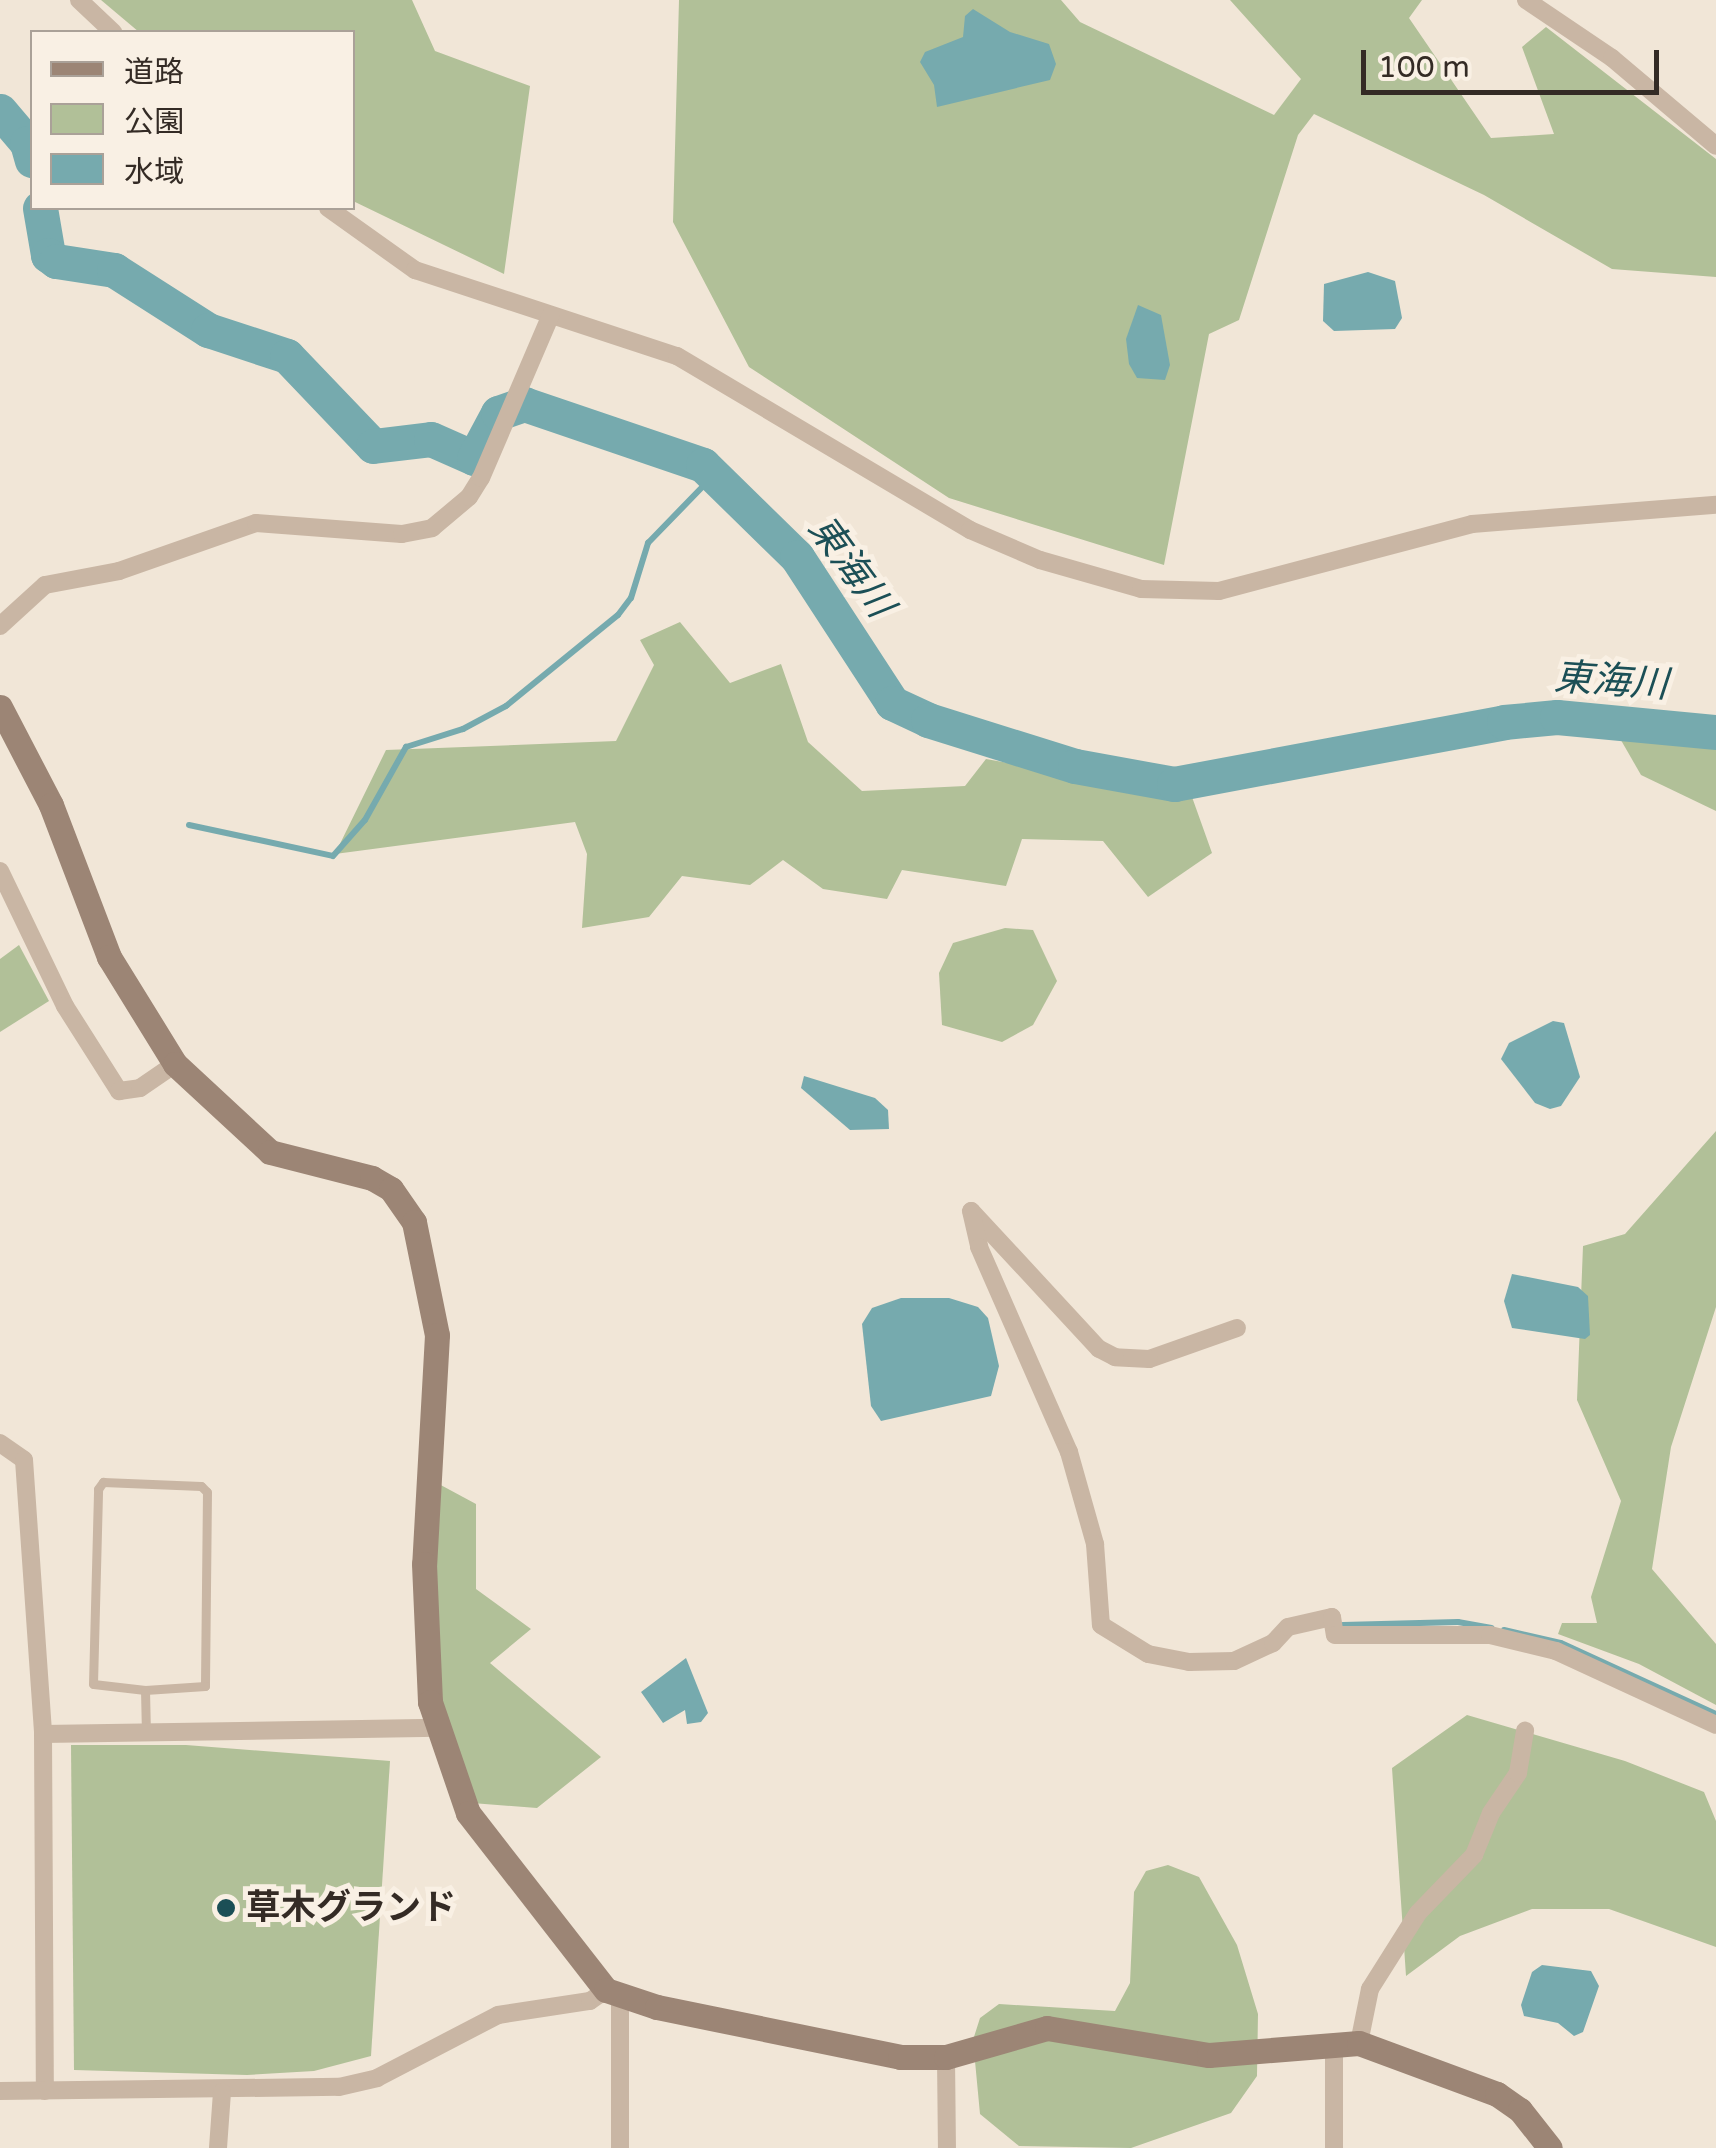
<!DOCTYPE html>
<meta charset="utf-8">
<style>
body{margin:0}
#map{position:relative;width:1716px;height:2148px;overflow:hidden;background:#f1e6d7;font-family:"Varela Round","Noto Sans JP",sans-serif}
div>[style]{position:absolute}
.green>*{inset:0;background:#b1c098}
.water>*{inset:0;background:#76aaae}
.stream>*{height:6px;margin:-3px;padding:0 3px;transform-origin:3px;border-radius:3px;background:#76aaae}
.river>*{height:35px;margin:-17.5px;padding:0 17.5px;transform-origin:17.5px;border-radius:17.5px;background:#76aaae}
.service>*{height:9px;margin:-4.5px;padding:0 4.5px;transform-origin:4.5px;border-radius:4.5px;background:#c9b6a4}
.minor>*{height:18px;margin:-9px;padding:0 9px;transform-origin:9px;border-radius:9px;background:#c9b6a4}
.secondary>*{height:25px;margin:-12.5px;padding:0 12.5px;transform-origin:12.5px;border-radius:12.5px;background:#9c8575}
.dots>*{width:28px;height:28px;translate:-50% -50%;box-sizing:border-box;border:5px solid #f9f0e4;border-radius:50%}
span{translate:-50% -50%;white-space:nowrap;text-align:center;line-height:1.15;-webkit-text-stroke:10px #f9f0e4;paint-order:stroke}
.poi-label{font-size:35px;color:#342b25;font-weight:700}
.left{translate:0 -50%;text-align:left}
.water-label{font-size:38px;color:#1b4f56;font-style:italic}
.legend{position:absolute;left:30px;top:30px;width:325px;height:180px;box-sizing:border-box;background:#f9f0e4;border:2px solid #aaa198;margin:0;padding:12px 18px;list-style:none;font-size:30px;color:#342b25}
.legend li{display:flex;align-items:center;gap:20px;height:50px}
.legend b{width:50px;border:2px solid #aaa198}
.scale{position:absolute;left:1361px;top:50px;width:298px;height:45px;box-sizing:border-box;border:5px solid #342b25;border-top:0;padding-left:12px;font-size:30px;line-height:35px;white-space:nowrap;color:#342b25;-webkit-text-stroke:8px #f9f0e4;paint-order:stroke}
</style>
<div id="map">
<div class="green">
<i style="clip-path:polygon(101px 0,412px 0,435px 51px,530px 86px,504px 274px,353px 201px,352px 32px,139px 32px)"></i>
<i style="clip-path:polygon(679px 0,1061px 0,1080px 22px,1274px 115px,1301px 79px,1230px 0,1422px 0,1409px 18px,1491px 138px,1554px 134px,1522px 47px,1546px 27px,1716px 159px,1716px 277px,1612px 269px,1484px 195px,1314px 114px,1298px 135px,1239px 320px,1209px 334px,1164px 565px,949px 498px,749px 367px,673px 222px)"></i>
<i style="clip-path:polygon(680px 622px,730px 683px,781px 664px,808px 742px,862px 791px,965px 786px,986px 759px,1097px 779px,1192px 797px,1212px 853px,1148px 897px,1103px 841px,1022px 839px,1006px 886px,902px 870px,887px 899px,823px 889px,783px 860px,750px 885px,682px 876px,649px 917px,582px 928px,587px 854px,575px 822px,335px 854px,386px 750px,616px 741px,654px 665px,640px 640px)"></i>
<i style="clip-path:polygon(1614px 728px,1716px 741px,1716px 811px,1641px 775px)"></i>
<i style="clip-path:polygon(1005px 928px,1033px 930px,1057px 981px,1033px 1025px,1002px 1042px,942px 1025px,939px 973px,953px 943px)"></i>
<i style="clip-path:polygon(19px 945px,49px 1001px,0 1032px,0 959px)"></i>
<i style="clip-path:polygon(1716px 1131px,1716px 1307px,1671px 1447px,1652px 1569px,1716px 1644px,1716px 1705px,1639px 1664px,1558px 1634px,1562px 1623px,1597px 1623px,1591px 1597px,1621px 1501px,1577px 1400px,1583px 1246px,1625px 1234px)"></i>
<i style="clip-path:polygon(437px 1483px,476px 1504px,476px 1589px,531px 1629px,490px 1663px,601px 1757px,537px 1808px,472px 1803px,438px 1700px,431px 1649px)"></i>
<i style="clip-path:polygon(1467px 1715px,1625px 1761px,1704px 1792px,1716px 1821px,1716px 1947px,1609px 1909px,1532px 1909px,1460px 1936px,1406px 1976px,1392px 1768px)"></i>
<i style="clip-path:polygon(71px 1745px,186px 1745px,390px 1761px,371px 2056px,314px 2071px,247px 2075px,74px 2070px)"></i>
<i style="clip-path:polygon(1168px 1865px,1199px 1877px,1237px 1945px,1258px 2014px,1257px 2076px,1231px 2113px,1131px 2148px,1019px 2146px,980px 2114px,973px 2040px,980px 2018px,999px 2004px,1115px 2011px,1130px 1983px,1134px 1892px,1146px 1871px)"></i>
</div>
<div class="water">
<i style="clip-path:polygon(973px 9px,1010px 32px,1049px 44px,1056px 64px,1050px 80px,937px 107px,934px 85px,920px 62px,925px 52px,963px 37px,965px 16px)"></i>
<i style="clip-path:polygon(1368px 272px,1395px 281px,1402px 318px,1395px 329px,1334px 331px,1323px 321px,1324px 284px)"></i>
<i style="clip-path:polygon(1138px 305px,1161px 315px,1170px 365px,1165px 380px,1137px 378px,1129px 364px,1126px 339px)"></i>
<i style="clip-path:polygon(1553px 1021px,1564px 1023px,1580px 1077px,1561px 1106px,1550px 1109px,1535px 1103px,1501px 1059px,1509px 1043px)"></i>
<i style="clip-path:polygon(804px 1076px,875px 1098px,888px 1110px,889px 1129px,850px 1130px,801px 1088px)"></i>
<i style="clip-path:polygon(1512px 1274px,1578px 1287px,1588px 1296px,1590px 1335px,1585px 1339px,1512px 1328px,1504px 1301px)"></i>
<i style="clip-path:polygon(901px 1298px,949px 1298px,978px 1307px,988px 1318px,999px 1366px,991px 1396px,881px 1421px,871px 1406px,862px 1324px,872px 1308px)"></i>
<i style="clip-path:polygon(686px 1658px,708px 1713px,701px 1722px,687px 1724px,685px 1710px,663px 1723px,641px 1692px)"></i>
<i style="clip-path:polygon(1542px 1965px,1591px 1971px,1599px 1986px,1583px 2032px,1574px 2036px,1558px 2023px,1524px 2016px,1521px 2005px,1532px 1972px)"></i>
</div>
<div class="stream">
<i style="left:189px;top:825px;width:147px;rotate:12.1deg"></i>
<i style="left:333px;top:856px;width:48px;rotate:-48.4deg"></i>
<i style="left:365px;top:820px;width:84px;rotate:-60.7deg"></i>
<i style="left:406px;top:747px;width:60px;rotate:-17.5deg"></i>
<i style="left:463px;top:729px;width:49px;rotate:-28.1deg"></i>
<i style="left:506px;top:706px;width:144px;rotate:-39.1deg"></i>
<i style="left:618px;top:615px;width:21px;rotate:-53deg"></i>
<i style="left:631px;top:598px;width:58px;rotate:-72.8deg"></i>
<i style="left:648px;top:543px;width:95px;rotate:-45.9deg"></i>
<i style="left:1343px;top:1625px;width:115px;rotate:-1.5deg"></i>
<i style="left:1458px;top:1622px;width:34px;rotate:10deg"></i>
<i style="left:1504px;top:1630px;width:58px;rotate:12.8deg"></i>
<i style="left:1561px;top:1643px;width:170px;rotate:24.6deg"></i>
</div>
<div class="river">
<i style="left:0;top:111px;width:42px;rotate:49.8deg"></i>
<i style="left:27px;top:143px;width:18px;rotate:74deg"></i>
<i style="left:40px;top:208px;width:48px;rotate:80.3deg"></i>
<i style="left:48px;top:255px;width:10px;rotate:37deg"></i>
<i style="left:56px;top:261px;width:59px;rotate:8.8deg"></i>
<i style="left:114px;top:270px;width:112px;rotate:32.6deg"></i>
<i style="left:208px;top:330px;width:83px;rotate:18.2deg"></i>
<i style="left:287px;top:356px;width:124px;rotate:46.3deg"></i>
<i style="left:373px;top:446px;width:58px;rotate:-6.9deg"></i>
<i style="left:431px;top:439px;width:47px;rotate:23.8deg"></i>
<i style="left:474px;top:458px;width:51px;rotate:-61.9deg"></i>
<i style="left:498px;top:413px;width:28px;rotate:-19deg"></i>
<i style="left:524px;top:404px;width:189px;rotate:18.8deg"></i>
<i style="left:703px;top:465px;width:132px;rotate:44.4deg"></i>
<i style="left:797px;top:557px;width:174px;rotate:56.9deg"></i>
<i style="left:892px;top:703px;width:40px;rotate:25deg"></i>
<i style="left:928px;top:720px;width:154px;rotate:17.4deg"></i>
<i style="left:1075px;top:766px;width:101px;rotate:10.3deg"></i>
<i style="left:1174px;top:784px;width:336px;rotate:-10.6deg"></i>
<i style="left:1504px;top:722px;width:53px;rotate:-5.4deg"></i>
<i style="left:1557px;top:717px;width:160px;rotate:5.4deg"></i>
</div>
<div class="service">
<i style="left:145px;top:1690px;width:52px;rotate:-173.4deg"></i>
<i style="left:93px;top:1684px;width:195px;rotate:-88.5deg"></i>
<i style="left:98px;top:1489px;width:9px;rotate:-54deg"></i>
<i style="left:103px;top:1482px;width:98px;rotate:2.3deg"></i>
<i style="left:201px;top:1486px;width:8px;rotate:45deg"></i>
<i style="left:207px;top:1492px;width:194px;rotate:90.6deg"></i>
<i style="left:205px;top:1686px;width:60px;rotate:176.2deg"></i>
<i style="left:145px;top:1690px;width:43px;rotate:88.7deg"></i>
</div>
<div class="minor">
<i style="left:79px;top:0;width:47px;rotate:43.3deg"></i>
<i style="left:1526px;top:0;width:104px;rotate:34deg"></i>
<i style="left:1612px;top:58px;width:136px;rotate:40.2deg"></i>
<i style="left:328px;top:208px;width:107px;rotate:35.5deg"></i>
<i style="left:415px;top:270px;width:276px;rotate:18.2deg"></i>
<i style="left:677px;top:356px;width:341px;rotate:30.7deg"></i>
<i style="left:970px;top:530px;width:76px;rotate:23.2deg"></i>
<i style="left:1040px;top:560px;width:105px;rotate:16deg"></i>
<i style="left:1141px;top:589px;width:78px;rotate:1.5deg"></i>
<i style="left:1219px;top:591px;width:262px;rotate:-14.8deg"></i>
<i style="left:1472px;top:524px;width:245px;rotate:-4.5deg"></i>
<i style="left:0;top:626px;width:61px;rotate:-42.3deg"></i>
<i style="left:45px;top:585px;width:75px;rotate:-10.7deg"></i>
<i style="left:119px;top:571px;width:145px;rotate:-19.3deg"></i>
<i style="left:256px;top:523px;width:146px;rotate:4.3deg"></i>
<i style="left:402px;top:534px;width:31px;rotate:-11deg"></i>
<i style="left:432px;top:528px;width:48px;rotate:-40deg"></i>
<i style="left:469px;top:497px;width:22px;rotate:-58deg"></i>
<i style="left:481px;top:478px;width:177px;rotate:-66.8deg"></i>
<i style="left:0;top:871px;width:150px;rotate:64.3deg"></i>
<i style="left:65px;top:1006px;width:101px;rotate:57.6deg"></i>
<i style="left:119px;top:1091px;width:21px;rotate:-8deg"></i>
<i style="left:140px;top:1088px;width:42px;rotate:-34.4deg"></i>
<i style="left:1237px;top:1328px;width:93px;rotate:160.6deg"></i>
<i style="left:1149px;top:1359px;width:34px;rotate:-177deg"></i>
<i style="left:1115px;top:1357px;width:18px;rotate:-153deg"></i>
<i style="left:1099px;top:1349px;width:188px;rotate:-132.8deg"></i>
<i style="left:971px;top:1211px;width:37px;rotate:77deg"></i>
<i style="left:979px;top:1247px;width:224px;rotate:66.3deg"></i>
<i style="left:1069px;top:1452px;width:96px;rotate:74.2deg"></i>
<i style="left:1095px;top:1544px;width:81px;rotate:85.8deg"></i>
<i style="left:1101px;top:1625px;width:55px;rotate:31.7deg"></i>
<i style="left:1148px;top:1654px;width:42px;rotate:11deg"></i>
<i style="left:1189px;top:1662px;width:45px;rotate:-1.3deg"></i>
<i style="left:1234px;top:1661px;width:43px;rotate:-24.8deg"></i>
<i style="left:1273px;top:1643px;width:22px;rotate:-47deg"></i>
<i style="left:1288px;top:1627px;width:45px;rotate:-12.8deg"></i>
<i style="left:1332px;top:1617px;width:18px;rotate:81deg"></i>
<i style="left:1335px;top:1635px;width:155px"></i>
<i style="left:1490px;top:1635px;width:68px;rotate:13.6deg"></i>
<i style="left:1556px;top:1651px;width:176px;rotate:24.8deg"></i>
<i style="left:0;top:1443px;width:29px;rotate:35deg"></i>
<i style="left:24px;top:1460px;width:275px;rotate:86deg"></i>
<i style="left:43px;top:1734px;width:357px;rotate:89.7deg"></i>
<i style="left:43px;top:1734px;width:395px;rotate:-0.9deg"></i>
<i style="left:1359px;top:2043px;width:55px;rotate:-78.5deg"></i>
<i style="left:1370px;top:1989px;width:90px;rotate:-57.7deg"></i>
<i style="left:1418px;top:1913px;width:81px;rotate:-46deg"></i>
<i style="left:1474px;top:1855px;width:45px;rotate:-68deg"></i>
<i style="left:1491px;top:1813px;width:48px;rotate:-56deg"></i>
<i style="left:1518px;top:1773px;width:43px;rotate:-80.5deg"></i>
<i style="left:1334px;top:2048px;width:100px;rotate:90deg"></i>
<i style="left:946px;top:2057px;width:91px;rotate:89.4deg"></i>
<i style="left:0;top:2091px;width:339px;rotate:-0.7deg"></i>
<i style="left:339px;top:2087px;width:39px;rotate:-13deg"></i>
<i style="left:377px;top:2078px;width:136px;rotate:-27.5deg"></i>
<i style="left:498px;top:2015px;width:93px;rotate:-8.7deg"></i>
<i style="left:590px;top:2001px;width:19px;rotate:-35deg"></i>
<i style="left:218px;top:2148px;width:56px;rotate:-85.9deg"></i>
<i style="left:620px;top:2148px;width:152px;rotate:-90deg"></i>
</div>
<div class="secondary">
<i style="left:0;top:707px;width:110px;rotate:62.5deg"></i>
<i style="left:51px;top:805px;width:163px;rotate:69.1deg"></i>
<i style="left:109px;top:957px;width:126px;rotate:58.3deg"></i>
<i style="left:175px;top:1064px;width:129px;rotate:42.8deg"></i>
<i style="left:270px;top:1152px;width:105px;rotate:14.3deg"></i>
<i style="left:372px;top:1178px;width:22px;rotate:30deg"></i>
<i style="left:391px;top:1189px;width:40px;rotate:55.1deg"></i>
<i style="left:414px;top:1222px;width:115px;rotate:78.5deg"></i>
<i style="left:437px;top:1335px;width:229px;rotate:93.2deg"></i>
<i style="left:424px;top:1564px;width:138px;rotate:87.5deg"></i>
<i style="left:430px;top:1702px;width:117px;rotate:71.1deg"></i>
<i style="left:468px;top:1813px;width:224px;rotate:52.1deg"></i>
<i style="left:606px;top:1990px;width:54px;rotate:18.4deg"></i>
<i style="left:657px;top:2007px;width:248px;rotate:11.6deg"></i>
<i style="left:900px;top:2057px;width:46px"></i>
<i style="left:946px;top:2057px;width:105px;rotate:-16deg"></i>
<i style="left:1047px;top:2028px;width:164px;rotate:9.5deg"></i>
<i style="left:1209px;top:2055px;width:150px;rotate:-4.6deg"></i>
<i style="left:1359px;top:2043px;width:147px;rotate:20.3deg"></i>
<i style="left:1497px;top:2094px;width:28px;rotate:35deg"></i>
<i style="left:1520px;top:2110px;width:48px;rotate:51.7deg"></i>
</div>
<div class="dots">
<i style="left:226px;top:1908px;background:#1b4f56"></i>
</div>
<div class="poi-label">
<span class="left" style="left:246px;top:1908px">草木グランド</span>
</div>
<div class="water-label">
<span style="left:850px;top:567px;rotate:54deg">東海川</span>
<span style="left:1611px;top:682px;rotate:4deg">東海川</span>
</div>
<ul class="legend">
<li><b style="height:12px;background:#9c8575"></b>道路</li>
<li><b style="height:28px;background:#b1c098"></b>公園</li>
<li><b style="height:28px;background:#76aaae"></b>水域</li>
</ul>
<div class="scale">100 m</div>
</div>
